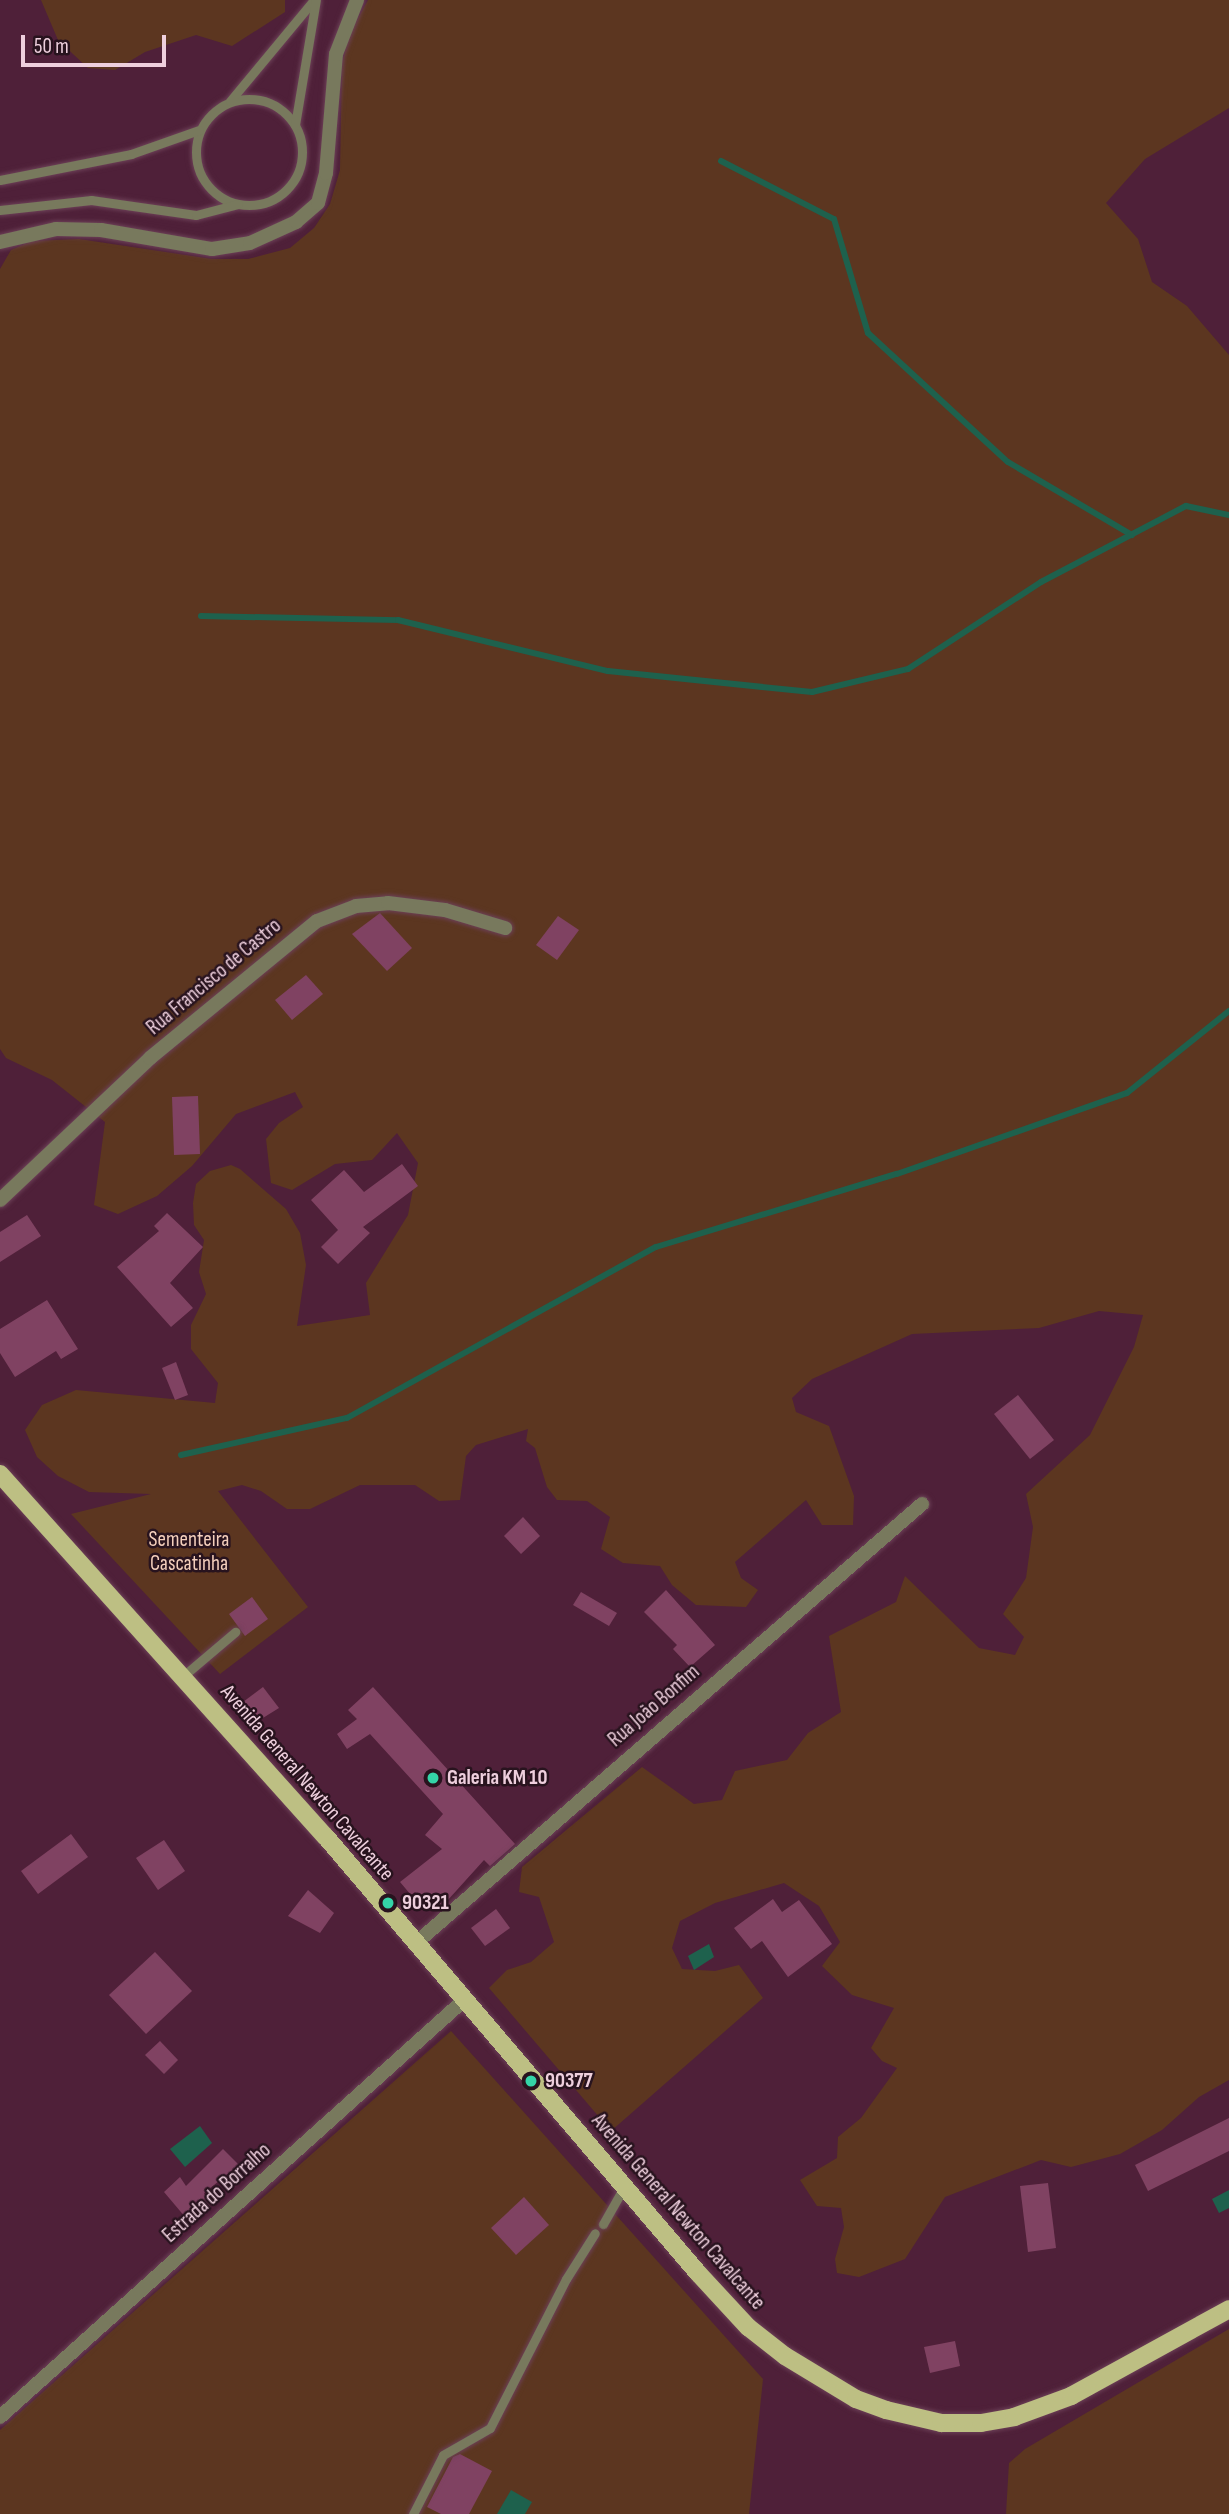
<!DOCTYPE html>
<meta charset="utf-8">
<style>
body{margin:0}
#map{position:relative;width:1229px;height:2514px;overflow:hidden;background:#4f2039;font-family:"Sofia Sans Condensed",sans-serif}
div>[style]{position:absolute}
.green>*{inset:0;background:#5c3620}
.water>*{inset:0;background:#1e614d}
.stream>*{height:6px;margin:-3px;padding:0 3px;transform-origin:3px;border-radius:3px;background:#1e614d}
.building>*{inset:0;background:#804262}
.roads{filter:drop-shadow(0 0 2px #6c4057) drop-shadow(0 0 2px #6c4057)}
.service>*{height:9px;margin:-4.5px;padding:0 4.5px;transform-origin:4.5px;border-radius:4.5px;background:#78795d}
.service>.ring{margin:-4.5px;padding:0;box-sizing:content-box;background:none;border:9px solid #78795d;border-radius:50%}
.minor>*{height:14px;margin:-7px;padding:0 7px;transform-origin:7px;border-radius:7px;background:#78795d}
.primary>*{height:18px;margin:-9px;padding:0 9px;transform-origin:9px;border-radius:9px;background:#bdbf83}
.dots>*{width:19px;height:19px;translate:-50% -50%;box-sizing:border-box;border:4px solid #28131e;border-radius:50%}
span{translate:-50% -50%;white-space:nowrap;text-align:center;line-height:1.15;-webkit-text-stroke:5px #28131e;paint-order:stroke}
.street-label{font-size:21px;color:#eecfdd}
.park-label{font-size:21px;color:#f4cfbc}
.poi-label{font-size:21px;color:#eecfdd;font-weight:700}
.left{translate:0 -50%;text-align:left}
.scale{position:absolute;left:21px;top:35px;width:145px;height:32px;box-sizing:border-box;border:4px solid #eecfdd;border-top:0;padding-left:9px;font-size:21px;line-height:24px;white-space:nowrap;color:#eecfdd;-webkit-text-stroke:5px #28131e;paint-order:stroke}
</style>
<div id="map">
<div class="green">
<i style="clip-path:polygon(41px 0,285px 0,285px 12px,232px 46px,196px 35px,145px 52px,115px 70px,88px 68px,58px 40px)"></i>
<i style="clip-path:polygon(368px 0,1229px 0,1229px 108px,1145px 159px,1106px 203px,1138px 239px,1152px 282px,1187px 306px,1229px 355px,1229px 2080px,1199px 2097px,1162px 2130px,1120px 2154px,1071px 2167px,1041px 2160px,945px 2197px,905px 2259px,859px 2277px,837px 2273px,835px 2259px,844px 2227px,841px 2208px,817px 2206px,800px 2180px,837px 2158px,838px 2137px,861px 2118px,897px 2068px,882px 2061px,871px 2048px,894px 2008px,852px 1995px,822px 1966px,840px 1942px,819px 1906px,784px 1883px,715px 1903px,680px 1921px,672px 1948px,682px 1969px,715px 1971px,739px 1965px,763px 1998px,611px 2131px,489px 1988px,507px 1970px,531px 1962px,554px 1942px,539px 1897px,519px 1892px,522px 1867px,642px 1767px,694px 1804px,722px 1800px,735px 1771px,787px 1760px,808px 1733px,841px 1712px,829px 1636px,896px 1602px,905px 1576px,979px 1648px,1015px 1655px,1024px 1637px,1003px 1614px,1026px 1578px,1033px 1527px,1026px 1494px,1090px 1435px,1134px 1347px,1143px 1315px,1099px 1311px,1039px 1328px,912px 1334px,812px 1379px,792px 1398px,796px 1412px,829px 1426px,854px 1496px,853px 1525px,822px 1525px,806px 1500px,735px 1562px,741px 1578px,758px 1590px,746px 1607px,696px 1605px,672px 1585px,660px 1566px,623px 1563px,601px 1549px,610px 1517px,587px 1501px,557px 1500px,547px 1487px,535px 1448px,526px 1441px,528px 1429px,476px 1445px,466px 1456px,460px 1500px,439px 1501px,415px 1485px,360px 1485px,310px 1509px,287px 1509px,261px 1491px,242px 1485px,218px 1491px,308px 1607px,220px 1674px,71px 1514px,151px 1494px,89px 1492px,58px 1476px,37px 1457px,25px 1430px,42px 1405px,76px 1390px,215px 1403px,218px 1383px,191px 1349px,191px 1325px,206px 1294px,199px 1272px,204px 1240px,194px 1225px,193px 1203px,196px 1184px,210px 1171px,231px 1165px,240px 1169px,286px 1209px,300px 1233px,306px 1265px,297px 1326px,370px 1315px,366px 1283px,408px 1215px,418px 1163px,397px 1133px,372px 1160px,335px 1164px,292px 1190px,271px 1183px,266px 1139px,279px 1123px,303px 1107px,295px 1092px,236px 1114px,192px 1166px,157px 1196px,118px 1214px,94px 1205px,105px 1122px,52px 1080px,6px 1058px,0 1049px,0 269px,11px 250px,32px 241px,79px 239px,212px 259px,248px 259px,290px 248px,314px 228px,330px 204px,340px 170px,342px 65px,349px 35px)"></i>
<i style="clip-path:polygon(451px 2031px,763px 2379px,749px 2514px,0 2514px,0 2430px)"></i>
<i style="clip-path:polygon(1229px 2329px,1229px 2514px,1006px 2514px,1009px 2463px,1025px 2449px)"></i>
</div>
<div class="water">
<i style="clip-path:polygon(709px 1944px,714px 1957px,694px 1970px,688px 1956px)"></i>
<i style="clip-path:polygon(200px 2126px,212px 2143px,185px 2167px,170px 2149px)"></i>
<i style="clip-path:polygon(1229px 2190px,1229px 2208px,1219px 2213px,1212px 2199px)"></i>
<i style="clip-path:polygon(511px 2490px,532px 2502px,525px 2514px,497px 2514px)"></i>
</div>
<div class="stream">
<i style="left:721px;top:161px;width:127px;rotate:27.2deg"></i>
<i style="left:834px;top:219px;width:119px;rotate:73.4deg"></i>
<i style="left:868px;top:333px;width:190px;rotate:42.7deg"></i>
<i style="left:1008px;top:462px;width:144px;rotate:30.5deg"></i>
<i style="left:201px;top:616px;width:197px;rotate:1.2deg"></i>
<i style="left:398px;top:620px;width:216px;rotate:13.7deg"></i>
<i style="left:608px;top:671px;width:205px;rotate:5.9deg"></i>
<i style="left:812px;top:692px;width:99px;rotate:-13.5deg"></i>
<i style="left:908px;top:669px;width:159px;rotate:-33.2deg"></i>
<i style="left:1041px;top:582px;width:164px;rotate:-27.7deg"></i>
<i style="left:1186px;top:506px;width:44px;rotate:11.8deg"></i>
<i style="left:181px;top:1455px;width:170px;rotate:-12.6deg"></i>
<i style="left:347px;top:1418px;width:353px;rotate:-29deg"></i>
<i style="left:656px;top:1247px;width:252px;rotate:-16.9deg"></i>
<i style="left:897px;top:1174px;width:244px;rotate:-19.4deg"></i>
<i style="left:1127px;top:1093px;width:131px;rotate:-38.8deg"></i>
</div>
<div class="building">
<i style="clip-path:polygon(380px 913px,412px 948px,387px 971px,352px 934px)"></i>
<i style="clip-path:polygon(558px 916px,579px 930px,557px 960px,536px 945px)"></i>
<i style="clip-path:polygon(306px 975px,323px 994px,292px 1020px,275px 1000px)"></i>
<i style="clip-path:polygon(198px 1096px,200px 1154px,174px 1155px,172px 1097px)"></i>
<i style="clip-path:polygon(402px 1164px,418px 1186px,363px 1227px,370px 1233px,338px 1264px,321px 1247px,338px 1230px,311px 1200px,344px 1170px,364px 1192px)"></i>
<i style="clip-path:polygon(167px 1213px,203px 1247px,170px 1283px,193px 1308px,171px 1327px,117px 1267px,159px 1231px,154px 1226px)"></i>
<i style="clip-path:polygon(27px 1215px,41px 1236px,0 1262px,0 1232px)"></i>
<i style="clip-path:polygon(47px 1300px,78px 1349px,61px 1359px,56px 1351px,15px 1377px,0 1353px,0 1329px)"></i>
<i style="clip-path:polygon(176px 1362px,188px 1395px,175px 1400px,162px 1368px)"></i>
<i style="clip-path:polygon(1018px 1395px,1054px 1440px,1030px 1459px,994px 1414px)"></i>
<i style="clip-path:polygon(523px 1517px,540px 1536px,521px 1554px,504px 1536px)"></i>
<i style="clip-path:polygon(666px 1590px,715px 1645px,690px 1667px,673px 1649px,677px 1645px,644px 1612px)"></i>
<i style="clip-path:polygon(581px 1592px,617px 1613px,609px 1626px,573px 1605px)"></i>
<i style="clip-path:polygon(252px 1597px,268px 1619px,245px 1636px,229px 1614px)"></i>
<i style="clip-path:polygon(263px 1687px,279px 1708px,250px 1726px,239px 1705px)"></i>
<i style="clip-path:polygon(373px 1687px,515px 1844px,490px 1866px,484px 1860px,438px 1911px,415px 1892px,411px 1895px,400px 1882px,442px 1849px,425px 1835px,443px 1814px,370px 1734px,347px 1749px,337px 1734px,357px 1719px,348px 1710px)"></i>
<i style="clip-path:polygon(71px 1834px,88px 1857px,38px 1894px,21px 1871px)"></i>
<i style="clip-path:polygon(164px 1840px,185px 1871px,158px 1890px,136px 1858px)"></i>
<i style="clip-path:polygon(308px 1890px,334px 1913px,320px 1933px,288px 1916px)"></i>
<i style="clip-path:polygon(773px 1899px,782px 1912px,799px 1900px,832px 1944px,788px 1977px,762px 1941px,751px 1949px,734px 1928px)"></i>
<i style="clip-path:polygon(496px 1909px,510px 1928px,485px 1946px,471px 1928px)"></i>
<i style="clip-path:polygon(155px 1952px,192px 1991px,146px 2034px,109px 1995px)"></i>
<i style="clip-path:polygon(160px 2041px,178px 2060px,164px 2074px,145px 2055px)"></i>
<i style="clip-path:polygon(1229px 2118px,1229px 2151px,1148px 2191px,1135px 2165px)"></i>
<i style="clip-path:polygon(223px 2149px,239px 2165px,204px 2193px,211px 2207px,191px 2224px,164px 2192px,180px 2177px,186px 2186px)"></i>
<i style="clip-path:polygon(1048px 2183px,1056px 2248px,1028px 2252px,1020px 2186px)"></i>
<i style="clip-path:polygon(524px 2197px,549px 2225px,516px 2255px,491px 2228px)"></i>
<i style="clip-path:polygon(955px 2341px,960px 2366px,930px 2373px,924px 2347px)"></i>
<i style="clip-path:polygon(460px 2454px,492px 2471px,469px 2514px,441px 2514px,427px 2507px,453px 2457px)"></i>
</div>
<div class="roads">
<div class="service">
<i class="ring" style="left:196px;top:99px;width:97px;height:97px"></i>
<i style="left:230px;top:101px;width:131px;rotate:-50.3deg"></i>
<i style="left:295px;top:125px;width:127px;rotate:-80.5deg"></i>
<i style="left:0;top:180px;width:134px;rotate:-11.2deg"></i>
<i style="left:131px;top:154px;width:72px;rotate:-19.4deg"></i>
<i style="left:0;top:210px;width:92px;rotate:-6.3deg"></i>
<i style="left:91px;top:200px;width:106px;rotate:8.1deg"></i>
<i style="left:196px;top:215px;width:43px;rotate:-14.7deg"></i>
<i style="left:182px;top:1677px;width:70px;rotate:-40.3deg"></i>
<i style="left:603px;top:2224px;width:43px;rotate:-60.4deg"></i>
<i style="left:413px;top:2514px;width:66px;rotate:-63deg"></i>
<i style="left:443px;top:2455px;width:54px;rotate:-29.9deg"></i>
<i style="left:490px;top:2428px;width:167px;rotate:-63deg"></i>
<i style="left:566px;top:2279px;width:54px;rotate:-57.8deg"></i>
</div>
<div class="minor">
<i style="left:0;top:242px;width:57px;rotate:-13.1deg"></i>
<i style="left:56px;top:229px;width:45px;rotate:1.3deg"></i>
<i style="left:101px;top:230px;width:113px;rotate:9.7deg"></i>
<i style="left:212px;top:249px;width:38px;rotate:-9deg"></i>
<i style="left:250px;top:243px;width:51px;rotate:-24.5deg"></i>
<i style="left:296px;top:222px;width:29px;rotate:-41deg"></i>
<i style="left:318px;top:203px;width:31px;rotate:-75deg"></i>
<i style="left:326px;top:173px;width:119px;rotate:-85.2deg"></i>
<i style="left:336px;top:54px;width:58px;rotate:-68.7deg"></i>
<i style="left:0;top:1200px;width:207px;rotate:-43.4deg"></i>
<i style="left:150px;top:1058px;width:216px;rotate:-39.4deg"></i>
<i style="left:317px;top:921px;width:42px;rotate:-21deg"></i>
<i style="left:356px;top:906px;width:32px;rotate:-5deg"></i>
<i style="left:388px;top:903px;width:57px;rotate:7deg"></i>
<i style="left:445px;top:910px;width:63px;rotate:16.7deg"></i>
<i style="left:416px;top:1943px;width:670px;rotate:-40.94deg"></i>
<i style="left:0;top:2417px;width:622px;rotate:-41.94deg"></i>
</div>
<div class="primary">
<i style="left:0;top:1474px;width:488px;rotate:48.1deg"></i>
<i style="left:326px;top:1837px;width:573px;rotate:49.53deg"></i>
<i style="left:698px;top:2273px;width:74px;rotate:47.2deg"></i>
<i style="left:748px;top:2327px;width:47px;rotate:38.1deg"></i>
<i style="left:785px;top:2356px;width:83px;rotate:31.2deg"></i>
<i style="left:856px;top:2399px;width:32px;rotate:20deg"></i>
<i style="left:886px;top:2410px;width:57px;rotate:13.3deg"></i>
<i style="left:941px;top:2423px;width:40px"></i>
<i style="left:981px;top:2423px;width:34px;rotate:-10deg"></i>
<i style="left:1014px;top:2417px;width:61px;rotate:-20.2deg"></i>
<i style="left:1071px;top:2396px;width:180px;rotate:-28.8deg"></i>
</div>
</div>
<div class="dots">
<i style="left:433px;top:1778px;background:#34d4a8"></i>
<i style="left:388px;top:1903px;background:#34d4a8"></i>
<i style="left:531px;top:2081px;background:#34d4a8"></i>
</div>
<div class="street-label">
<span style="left:214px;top:977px;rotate:-40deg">Rua Francisco de Castro</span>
<span style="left:654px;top:1706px;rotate:-41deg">Rua João Bonfim</span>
<span style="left:307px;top:1783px;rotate:49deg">Avenida General Newton Cavalcante</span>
<span style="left:217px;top:2193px;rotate:-42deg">Estrada do Borralho</span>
<span style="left:678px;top:2212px;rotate:49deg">Avenida General Newton Cavalcante</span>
</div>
<div class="park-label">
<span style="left:189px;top:1552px">Sementeira<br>Cascatinha</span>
</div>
<div class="poi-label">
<span class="left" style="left:447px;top:1778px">Galeria KM 10</span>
<span class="left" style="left:402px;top:1903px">90321</span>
<span class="left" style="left:545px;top:2081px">90377</span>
</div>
<div class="scale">50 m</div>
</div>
